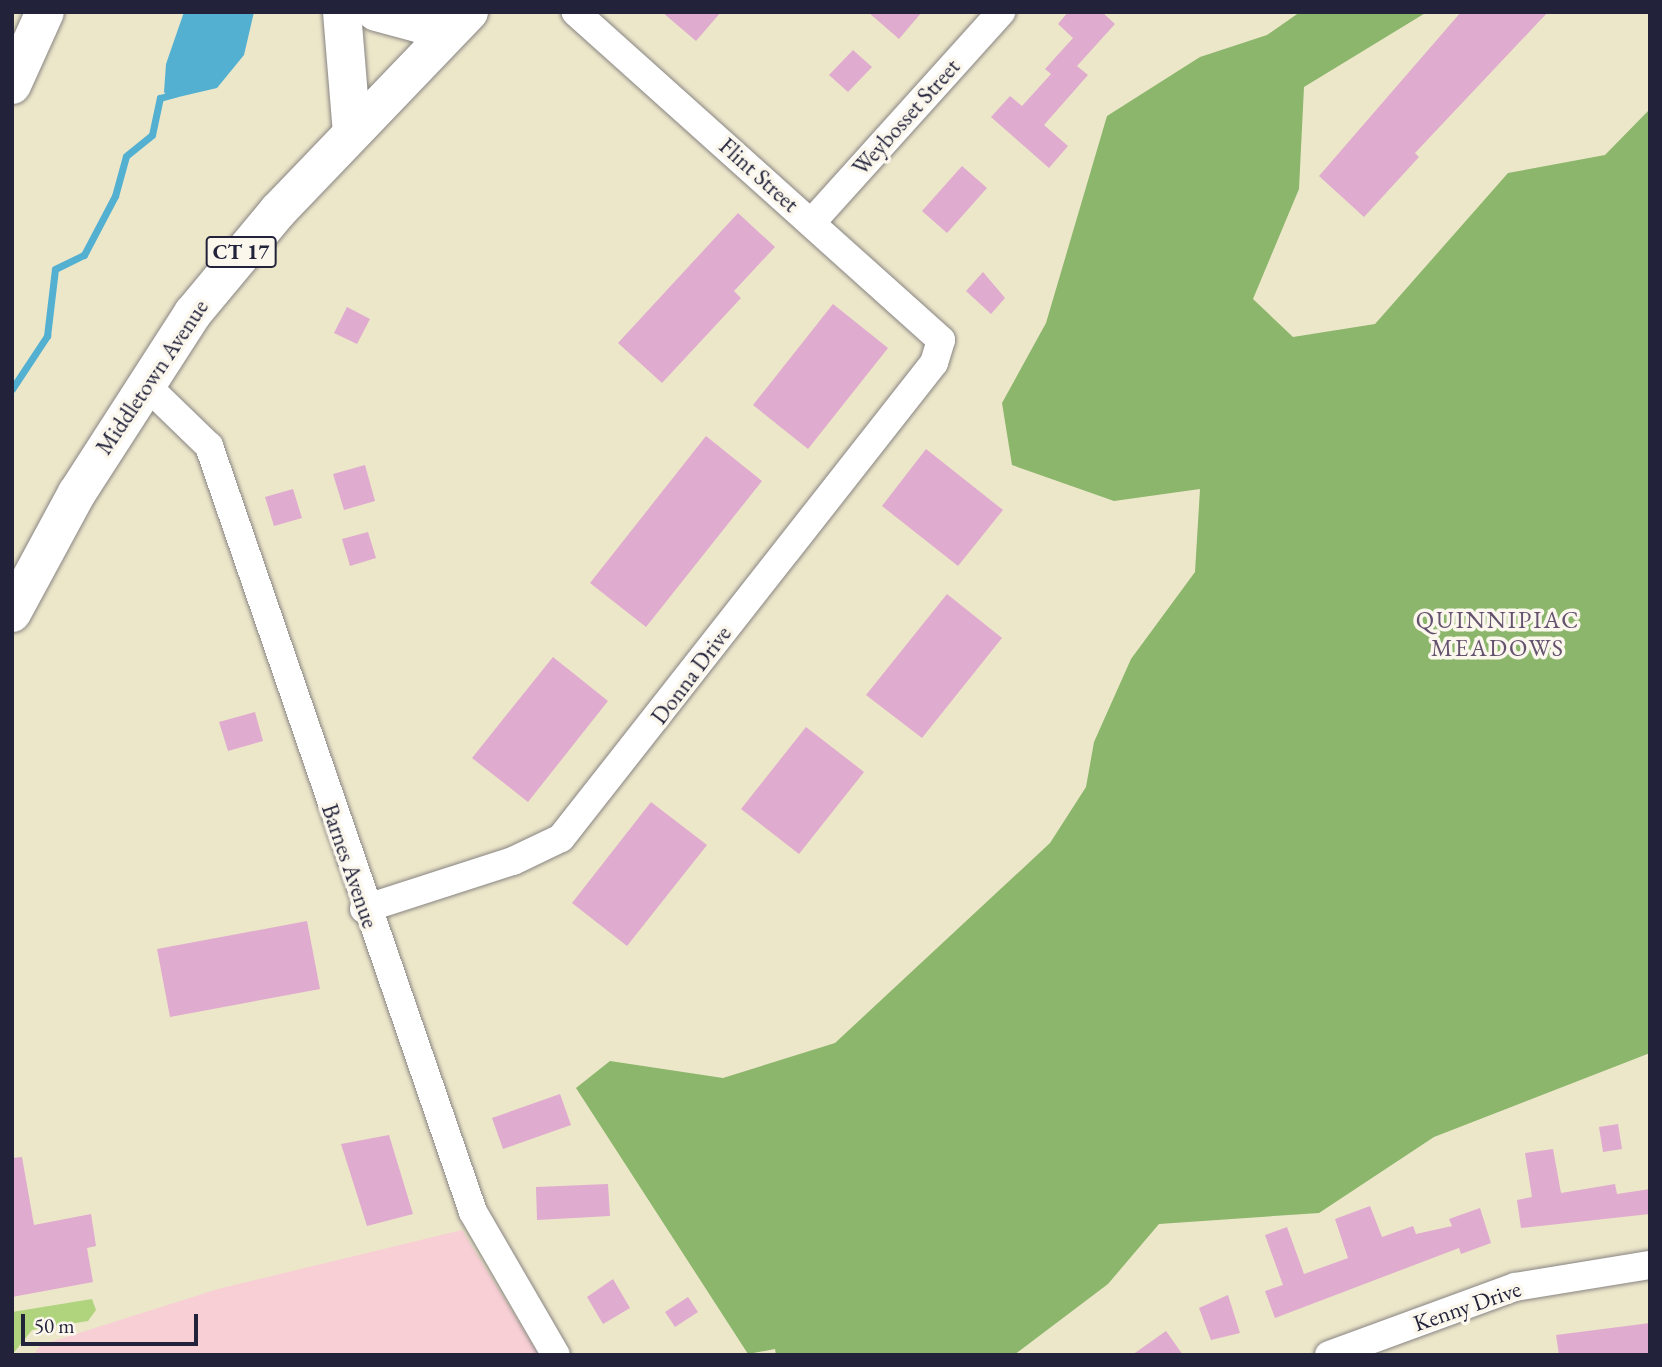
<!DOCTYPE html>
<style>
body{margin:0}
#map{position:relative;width:1662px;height:1367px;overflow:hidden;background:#ede7ca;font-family:"EB Garamond",serif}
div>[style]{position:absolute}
.built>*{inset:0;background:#f7cfd4}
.green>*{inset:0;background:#afd47d}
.forest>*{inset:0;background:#8bb66c}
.water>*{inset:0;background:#53b0d1}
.stream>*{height:7px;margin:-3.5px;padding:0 3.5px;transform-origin:3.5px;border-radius:3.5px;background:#53b0d1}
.building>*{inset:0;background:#dfabce}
.roads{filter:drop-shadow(0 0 2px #888482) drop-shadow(0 0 2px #888482)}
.minor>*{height:28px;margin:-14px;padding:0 14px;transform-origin:14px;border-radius:14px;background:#fff}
.primary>*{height:38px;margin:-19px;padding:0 19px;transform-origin:19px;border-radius:19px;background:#fff}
.motorway>*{height:38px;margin:-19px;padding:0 19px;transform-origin:19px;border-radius:19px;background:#fff}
span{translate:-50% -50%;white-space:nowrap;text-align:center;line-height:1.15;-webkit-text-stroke:7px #fbf7ec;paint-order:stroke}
.shield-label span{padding:2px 5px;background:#fbf7ec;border:2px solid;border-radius:5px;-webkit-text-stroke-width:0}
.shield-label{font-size:21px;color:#22223b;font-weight:700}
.street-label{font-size:23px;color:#22223b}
.neighbourhood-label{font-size:24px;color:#64526e;letter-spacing:2px}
.frame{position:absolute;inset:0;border:14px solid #22223b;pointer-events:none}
.scale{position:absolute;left:21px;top:1314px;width:177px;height:32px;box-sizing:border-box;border:4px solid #22223b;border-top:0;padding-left:9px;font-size:21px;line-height:24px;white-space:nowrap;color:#22223b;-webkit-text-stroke:5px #fbf7ec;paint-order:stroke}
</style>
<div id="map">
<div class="built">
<i style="clip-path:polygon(462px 1230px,539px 1355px,33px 1355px,41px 1345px,218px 1289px)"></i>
</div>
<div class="green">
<i style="clip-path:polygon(92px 1299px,96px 1310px,88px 1321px,32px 1330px,12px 1355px,12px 1312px)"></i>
</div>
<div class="forest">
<i style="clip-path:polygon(1300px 12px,1427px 12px,1304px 87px,1299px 189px,1253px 299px,1293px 337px,1375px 324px,1508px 173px,1605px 155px,1650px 109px,1650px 1053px,1434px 1137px,1319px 1213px,1159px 1224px,1108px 1284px,1014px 1355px,776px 1355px,775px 1349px,748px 1354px,576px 1088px,610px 1061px,723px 1078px,835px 1043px,1050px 843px,1086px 787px,1094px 742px,1131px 659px,1195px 572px,1200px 489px,1114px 501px,1012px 465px,1002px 403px,1046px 323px,1107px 116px,1200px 57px,1267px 35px)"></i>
</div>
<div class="water">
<i style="clip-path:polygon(184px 12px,254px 12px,244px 55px,217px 88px,170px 99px,164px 92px,166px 64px)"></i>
</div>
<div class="stream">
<i style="left:12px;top:389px;width:64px;rotate:-56.6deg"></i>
<i style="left:47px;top:336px;width:67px;rotate:-83.2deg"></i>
<i style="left:55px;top:269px;width:32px;rotate:-26deg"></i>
<i style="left:84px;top:255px;width:67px;rotate:-62.3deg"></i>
<i style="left:115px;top:196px;width:41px;rotate:-74.6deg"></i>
<i style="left:126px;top:156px;width:33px;rotate:-39deg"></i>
<i style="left:152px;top:135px;width:38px;rotate:-78deg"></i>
<i style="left:160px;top:98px;width:15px;rotate:-16deg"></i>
</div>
<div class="building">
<i style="clip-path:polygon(662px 12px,721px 12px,696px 41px)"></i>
<i style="clip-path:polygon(868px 12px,922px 12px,899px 39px)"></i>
<i style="clip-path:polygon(1068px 12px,1102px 12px,1115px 24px,1077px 66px,1088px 75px,1044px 125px,1068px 146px,1049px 168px,991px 117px,1010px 96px,1022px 106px,1051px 74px,1045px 69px,1073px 38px,1058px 24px)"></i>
<i style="clip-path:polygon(1461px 12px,1548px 12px,1415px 153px,1419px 157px,1364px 217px,1319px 176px)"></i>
<i style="clip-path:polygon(853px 50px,872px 67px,848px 92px,829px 75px)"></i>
<i style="clip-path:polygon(962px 166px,987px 188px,947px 233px,922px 211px)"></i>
<i style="clip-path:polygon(738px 213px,775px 247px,734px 291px,741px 298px,662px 383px,618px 343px)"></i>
<i style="clip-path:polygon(983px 272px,1005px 298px,991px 314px,966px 291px)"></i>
<i style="clip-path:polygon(833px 304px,888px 348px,808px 449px,753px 405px)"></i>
<i style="clip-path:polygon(347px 307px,370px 319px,357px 344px,334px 333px)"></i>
<i style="clip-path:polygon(706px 436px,762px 481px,646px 627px,590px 583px)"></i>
<i style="clip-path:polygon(926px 449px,1003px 510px,958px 566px,882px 506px)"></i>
<i style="clip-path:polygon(365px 465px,375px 501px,344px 510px,333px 474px)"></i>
<i style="clip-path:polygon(293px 489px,302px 518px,274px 526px,265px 497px)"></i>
<i style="clip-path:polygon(368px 532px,376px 558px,350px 566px,342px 539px)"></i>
<i style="clip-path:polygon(947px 594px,1002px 638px,922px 738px,866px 695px)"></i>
<i style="clip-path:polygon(553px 657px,608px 701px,528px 802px,472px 758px)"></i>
<i style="clip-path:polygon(255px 712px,263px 741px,228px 751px,219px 722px)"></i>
<i style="clip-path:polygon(806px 727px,864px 772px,799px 854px,741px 809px)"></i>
<i style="clip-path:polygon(651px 802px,707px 845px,627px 946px,572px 903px)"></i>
<i style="clip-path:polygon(307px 921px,320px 989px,170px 1017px,157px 949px)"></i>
<i style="clip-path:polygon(560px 1094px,571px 1125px,503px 1149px,492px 1118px)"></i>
<i style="clip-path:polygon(1618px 1124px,1622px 1149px,1603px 1152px,1599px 1127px)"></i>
<i style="clip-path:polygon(389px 1135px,413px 1214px,367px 1226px,341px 1144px)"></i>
<i style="clip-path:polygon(1553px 1149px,1561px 1193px,1615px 1184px,1617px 1194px,1650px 1189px,1650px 1214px,1521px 1228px,1517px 1200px,1532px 1197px,1525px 1153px)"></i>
<i style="clip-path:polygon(22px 1157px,34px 1225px,91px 1214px,96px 1246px,87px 1248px,93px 1282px,12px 1297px,12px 1158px)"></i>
<i style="clip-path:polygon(608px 1184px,610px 1216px,537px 1220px,536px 1187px)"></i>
<i style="clip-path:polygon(1370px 1206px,1382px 1237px,1413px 1226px,1416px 1234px,1452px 1226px,1449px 1219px,1480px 1208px,1491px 1243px,1461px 1254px,1459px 1248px,1275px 1318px,1265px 1291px,1283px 1285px,1265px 1235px,1287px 1227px,1304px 1274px,1348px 1258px,1335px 1219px)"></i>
<i style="clip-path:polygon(613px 1279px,630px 1308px,603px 1324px,587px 1297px)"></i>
<i style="clip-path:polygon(1228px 1295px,1240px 1333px,1211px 1340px,1199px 1308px)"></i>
<i style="clip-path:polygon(688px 1297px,698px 1312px,675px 1327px,665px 1312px)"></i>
<i style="clip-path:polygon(1650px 1323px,1650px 1355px,1559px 1355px,1556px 1335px)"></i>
<i style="clip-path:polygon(1166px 1331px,1183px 1355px,1132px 1355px)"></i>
</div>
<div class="roads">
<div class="minor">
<i style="left:812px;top:222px;width:283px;rotate:-48deg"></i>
<i style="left:145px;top:384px;width:89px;rotate:44.1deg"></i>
<i style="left:209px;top:446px;width:810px;rotate:70.98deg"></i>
<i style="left:473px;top:1212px;width:165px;rotate:59.9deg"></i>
<i style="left:364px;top:909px;width:157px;rotate:-17.9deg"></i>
<i style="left:513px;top:861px;width:53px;rotate:-25.6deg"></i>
<i style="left:561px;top:838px;width:604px;rotate:-51.86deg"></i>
<i style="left:934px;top:363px;width:24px;rotate:-73deg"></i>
<i style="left:941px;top:340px;width:491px;rotate:-138.1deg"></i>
<i style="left:1329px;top:1355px;width:198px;rotate:-20.1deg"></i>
<i style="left:1515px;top:1287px;width:137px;rotate:-9.3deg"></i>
</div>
<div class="primary">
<i style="left:12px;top:613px;width:136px;rotate:-61.6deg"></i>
<i style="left:77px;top:493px;width:214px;rotate:-57.2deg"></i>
<i style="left:193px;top:313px;width:133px;rotate:-50.2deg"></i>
<i style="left:278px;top:211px;width:276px;rotate:-46.2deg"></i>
</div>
<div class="motorway">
<i style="left:342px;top:12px;width:121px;rotate:85.3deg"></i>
<i style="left:376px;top:12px;width:47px;rotate:14.9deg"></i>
<i style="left:421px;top:24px;width:48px;rotate:-14.6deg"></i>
<i style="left:12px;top:85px;width:80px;rotate:-65.7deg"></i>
</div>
</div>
<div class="shield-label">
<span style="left:241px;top:252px">CT 17</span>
</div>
<div class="street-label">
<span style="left:906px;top:117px;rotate:-48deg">Weybosset Street</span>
<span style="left:759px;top:175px;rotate:42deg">Flint Street</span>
<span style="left:152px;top:377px;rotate:-56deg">Middletown Avenue</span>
<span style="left:691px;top:675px;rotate:-53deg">Donna Drive</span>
<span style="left:350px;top:866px;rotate:71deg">Barnes Avenue</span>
<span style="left:1467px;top:1306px;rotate:-19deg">Kenny Drive</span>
</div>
<div class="neighbourhood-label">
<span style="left:1498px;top:634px">QUINNIPIAC<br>MEADOWS</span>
</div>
<div class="frame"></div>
<div class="scale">50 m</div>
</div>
